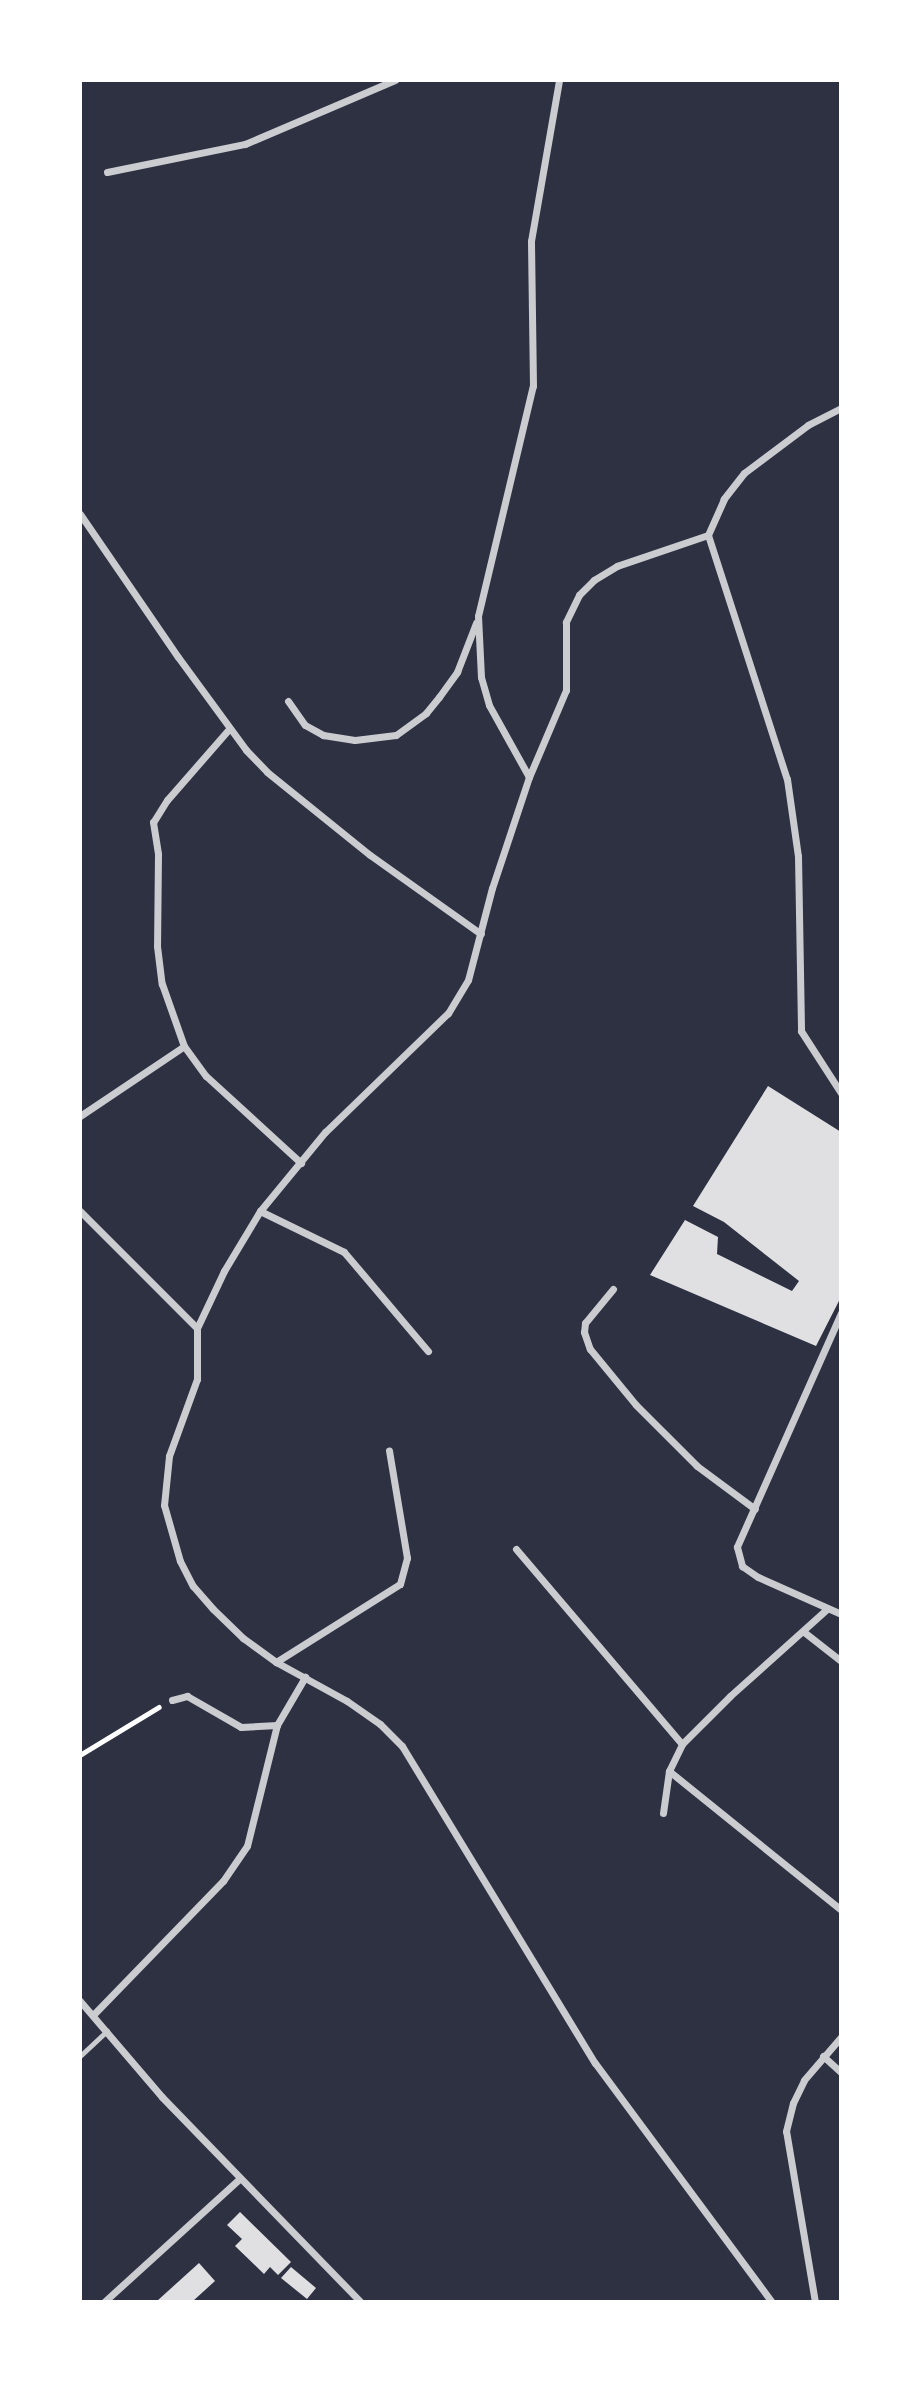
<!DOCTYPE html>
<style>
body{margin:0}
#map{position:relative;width:921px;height:2382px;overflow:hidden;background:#2d3142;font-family:"Alegreya Sans",sans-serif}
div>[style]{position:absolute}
.building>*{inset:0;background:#e0e0e3}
.path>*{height:4.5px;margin:-2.25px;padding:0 2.25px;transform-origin:2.25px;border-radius:2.25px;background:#fff}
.service>*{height:5px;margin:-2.5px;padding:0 2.5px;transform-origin:2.5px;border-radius:2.5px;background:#caccd0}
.minor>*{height:7px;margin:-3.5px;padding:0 3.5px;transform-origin:3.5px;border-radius:3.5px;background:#caccd0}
span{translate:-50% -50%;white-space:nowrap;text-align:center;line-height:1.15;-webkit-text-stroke:5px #fff;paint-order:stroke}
.frame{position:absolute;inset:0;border:82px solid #fff;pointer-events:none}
</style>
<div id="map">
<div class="building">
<i style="clip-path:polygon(768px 1086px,841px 1132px,841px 1297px,816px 1346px,650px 1275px,685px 1220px,718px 1237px,717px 1254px,792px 1291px,799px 1281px,724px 1222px,693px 1206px)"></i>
<i style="clip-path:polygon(240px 2212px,291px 2262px,278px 2275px,270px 2267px,264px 2274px,235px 2246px,242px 2239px,227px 2225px)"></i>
<i style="clip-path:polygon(199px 2263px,215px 2281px,193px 2301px,157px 2301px)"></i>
<i style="clip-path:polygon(291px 2267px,316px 2288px,307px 2299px,281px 2278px)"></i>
</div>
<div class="path">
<i style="left:80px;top:1755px;width:92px;rotate:-31.3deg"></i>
</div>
<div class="service">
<i style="left:80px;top:2056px;width:37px;rotate:-43deg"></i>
</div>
<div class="minor">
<i style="left:107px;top:172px;width:141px;rotate:-11.5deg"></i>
<i style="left:245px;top:144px;width:163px;rotate:-23.1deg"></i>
<i style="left:841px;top:408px;width:37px;rotate:153deg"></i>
<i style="left:808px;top:425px;width:80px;rotate:143.1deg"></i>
<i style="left:744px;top:473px;width:33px;rotate:128deg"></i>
<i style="left:724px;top:499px;width:39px;rotate:114deg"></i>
<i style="left:708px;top:535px;width:256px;rotate:72.1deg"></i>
<i style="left:787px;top:779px;width:78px;rotate:81.9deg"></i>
<i style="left:798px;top:856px;width:175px;rotate:89deg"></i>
<i style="left:801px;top:1031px;width:74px;rotate:57.2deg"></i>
<i style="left:80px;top:514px;width:173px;rotate:55.6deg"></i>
<i style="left:178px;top:657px;width:115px;rotate:53.8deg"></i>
<i style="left:246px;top:750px;width:30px;rotate:46deg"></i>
<i style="left:267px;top:772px;width:132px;rotate:38.9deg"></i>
<i style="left:370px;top:855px;width:136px;rotate:35.4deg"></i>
<i style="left:708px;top:535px;width:96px;rotate:161.2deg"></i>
<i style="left:617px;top:566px;width:27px;rotate:149deg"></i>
<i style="left:594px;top:580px;width:21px;rotate:135deg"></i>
<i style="left:579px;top:595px;width:30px;rotate:116deg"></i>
<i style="left:566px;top:622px;width:68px;rotate:90deg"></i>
<i style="left:566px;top:690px;width:95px;rotate:113deg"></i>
<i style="left:529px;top:777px;width:117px;rotate:108.4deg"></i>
<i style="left:492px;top:888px;width:95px;rotate:104.6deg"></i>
<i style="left:468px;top:980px;width:39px;rotate:121deg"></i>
<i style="left:448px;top:1013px;width:171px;rotate:135.9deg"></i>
<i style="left:325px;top:1132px;width:102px;rotate:129.4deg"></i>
<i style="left:260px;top:1211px;width:70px;rotate:121deg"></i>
<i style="left:224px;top:1271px;width:63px;rotate:115.3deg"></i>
<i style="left:197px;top:1328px;width:51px;rotate:90deg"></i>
<i style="left:197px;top:1379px;width:82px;rotate:110deg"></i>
<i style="left:169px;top:1456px;width:49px;rotate:95.8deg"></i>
<i style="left:164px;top:1505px;width:58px;rotate:74.1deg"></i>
<i style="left:180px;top:1561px;width:28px;rotate:63deg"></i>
<i style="left:193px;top:1586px;width:30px;rotate:49deg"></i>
<i style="left:213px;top:1609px;width:42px;rotate:44deg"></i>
<i style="left:243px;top:1638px;width:41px;rotate:36deg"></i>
<i style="left:276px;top:1662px;width:81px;rotate:28.8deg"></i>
<i style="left:347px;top:1701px;width:40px;rotate:34.9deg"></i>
<i style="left:380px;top:1724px;width:31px;rotate:45deg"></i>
<i style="left:402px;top:1746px;width:371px;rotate:58.7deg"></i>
<i style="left:595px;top:2063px;width:297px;rotate:53.5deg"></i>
<i style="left:288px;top:701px;width:29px;rotate:55deg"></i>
<i style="left:305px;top:725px;width:21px;rotate:29deg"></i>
<i style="left:323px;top:735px;width:32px;rotate:9deg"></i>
<i style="left:355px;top:740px;width:41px;rotate:-7deg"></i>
<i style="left:396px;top:735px;width:37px;rotate:-36deg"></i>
<i style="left:426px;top:713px;width:21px;rotate:-51deg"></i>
<i style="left:439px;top:697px;width:31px;rotate:-54deg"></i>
<i style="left:457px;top:672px;width:53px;rotate:-68.8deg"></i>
<i style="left:229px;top:729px;width:94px;rotate:131.1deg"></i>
<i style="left:167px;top:800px;width:26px;rotate:122deg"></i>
<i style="left:153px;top:822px;width:32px;rotate:81deg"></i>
<i style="left:158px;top:854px;width:92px;rotate:90.6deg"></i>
<i style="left:157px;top:946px;width:38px;rotate:83deg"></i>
<i style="left:162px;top:984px;width:66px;rotate:70.5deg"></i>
<i style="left:184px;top:1046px;width:37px;rotate:54deg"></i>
<i style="left:206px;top:1076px;width:129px;rotate:42.5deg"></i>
<i style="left:529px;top:777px;width:82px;rotate:-119.1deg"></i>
<i style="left:489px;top:705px;width:29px;rotate:-106deg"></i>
<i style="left:481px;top:677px;width:61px;rotate:-92.8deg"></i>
<i style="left:478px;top:616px;width:236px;rotate:-76.6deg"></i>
<i style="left:533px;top:386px;width:145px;rotate:-90.8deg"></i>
<i style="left:531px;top:241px;width:163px;rotate:-80.1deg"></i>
<i style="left:80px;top:1116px;width:125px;rotate:-33.9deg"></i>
<i style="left:80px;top:1211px;width:165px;rotate:45deg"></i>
<i style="left:260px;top:1211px;width:93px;rotate:26deg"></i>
<i style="left:344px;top:1252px;width:130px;rotate:49.7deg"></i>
<i style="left:613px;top:1289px;width:44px;rotate:129.5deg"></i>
<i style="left:585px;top:1323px;width:9px;rotate:96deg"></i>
<i style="left:584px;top:1332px;width:18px;rotate:71deg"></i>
<i style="left:590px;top:1349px;width:72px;rotate:50.6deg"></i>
<i style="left:636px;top:1405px;width:86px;rotate:45deg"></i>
<i style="left:697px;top:1466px;width:72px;rotate:36.6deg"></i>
<i style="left:841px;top:1313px;width:256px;rotate:114deg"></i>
<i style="left:737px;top:1547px;width:20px;rotate:75deg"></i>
<i style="left:742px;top:1566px;width:19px;rotate:35deg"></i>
<i style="left:758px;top:1577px;width:91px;rotate:24deg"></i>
<i style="left:516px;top:1549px;width:256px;rotate:49.6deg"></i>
<i style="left:804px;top:1632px;width:47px;rotate:38.1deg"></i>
<i style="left:276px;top:1662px;width:146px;rotate:-32.2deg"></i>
<i style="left:400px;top:1584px;width:27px;rotate:-75deg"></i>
<i style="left:407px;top:1558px;width:109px;rotate:-99.5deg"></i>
<i style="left:172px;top:1700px;width:16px;rotate:-15deg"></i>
<i style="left:187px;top:1696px;width:62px;rotate:29.9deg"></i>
<i style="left:241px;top:1727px;width:36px;rotate:-3deg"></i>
<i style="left:669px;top:1771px;width:221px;rotate:38.9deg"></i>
<i style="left:663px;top:1813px;width:42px;rotate:-81.9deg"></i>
<i style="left:669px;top:1771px;width:30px;rotate:-64deg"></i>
<i style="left:682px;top:1744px;width:68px;rotate:-45deg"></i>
<i style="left:730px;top:1696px;width:130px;rotate:-41.9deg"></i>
<i style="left:80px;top:2001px;width:126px;rotate:49.5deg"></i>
<i style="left:162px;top:2097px;width:286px;rotate:45.9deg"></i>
<i style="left:93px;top:2015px;width:187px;rotate:-45.9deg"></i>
<i style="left:223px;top:1881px;width:42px;rotate:-55.6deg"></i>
<i style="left:247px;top:1846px;width:125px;rotate:-76.1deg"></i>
<i style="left:277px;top:1725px;width:56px;rotate:-59.7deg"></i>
<i style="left:823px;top:2056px;width:24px;rotate:42deg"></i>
<i style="left:104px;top:2302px;width:183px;rotate:-42.3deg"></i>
<i style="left:815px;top:2302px;width:173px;rotate:-99.6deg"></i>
<i style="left:786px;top:2131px;width:29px;rotate:-76deg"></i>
<i style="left:793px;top:2103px;width:25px;rotate:-64deg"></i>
<i style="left:804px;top:2080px;width:57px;rotate:-49.3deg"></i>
</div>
<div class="frame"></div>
</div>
